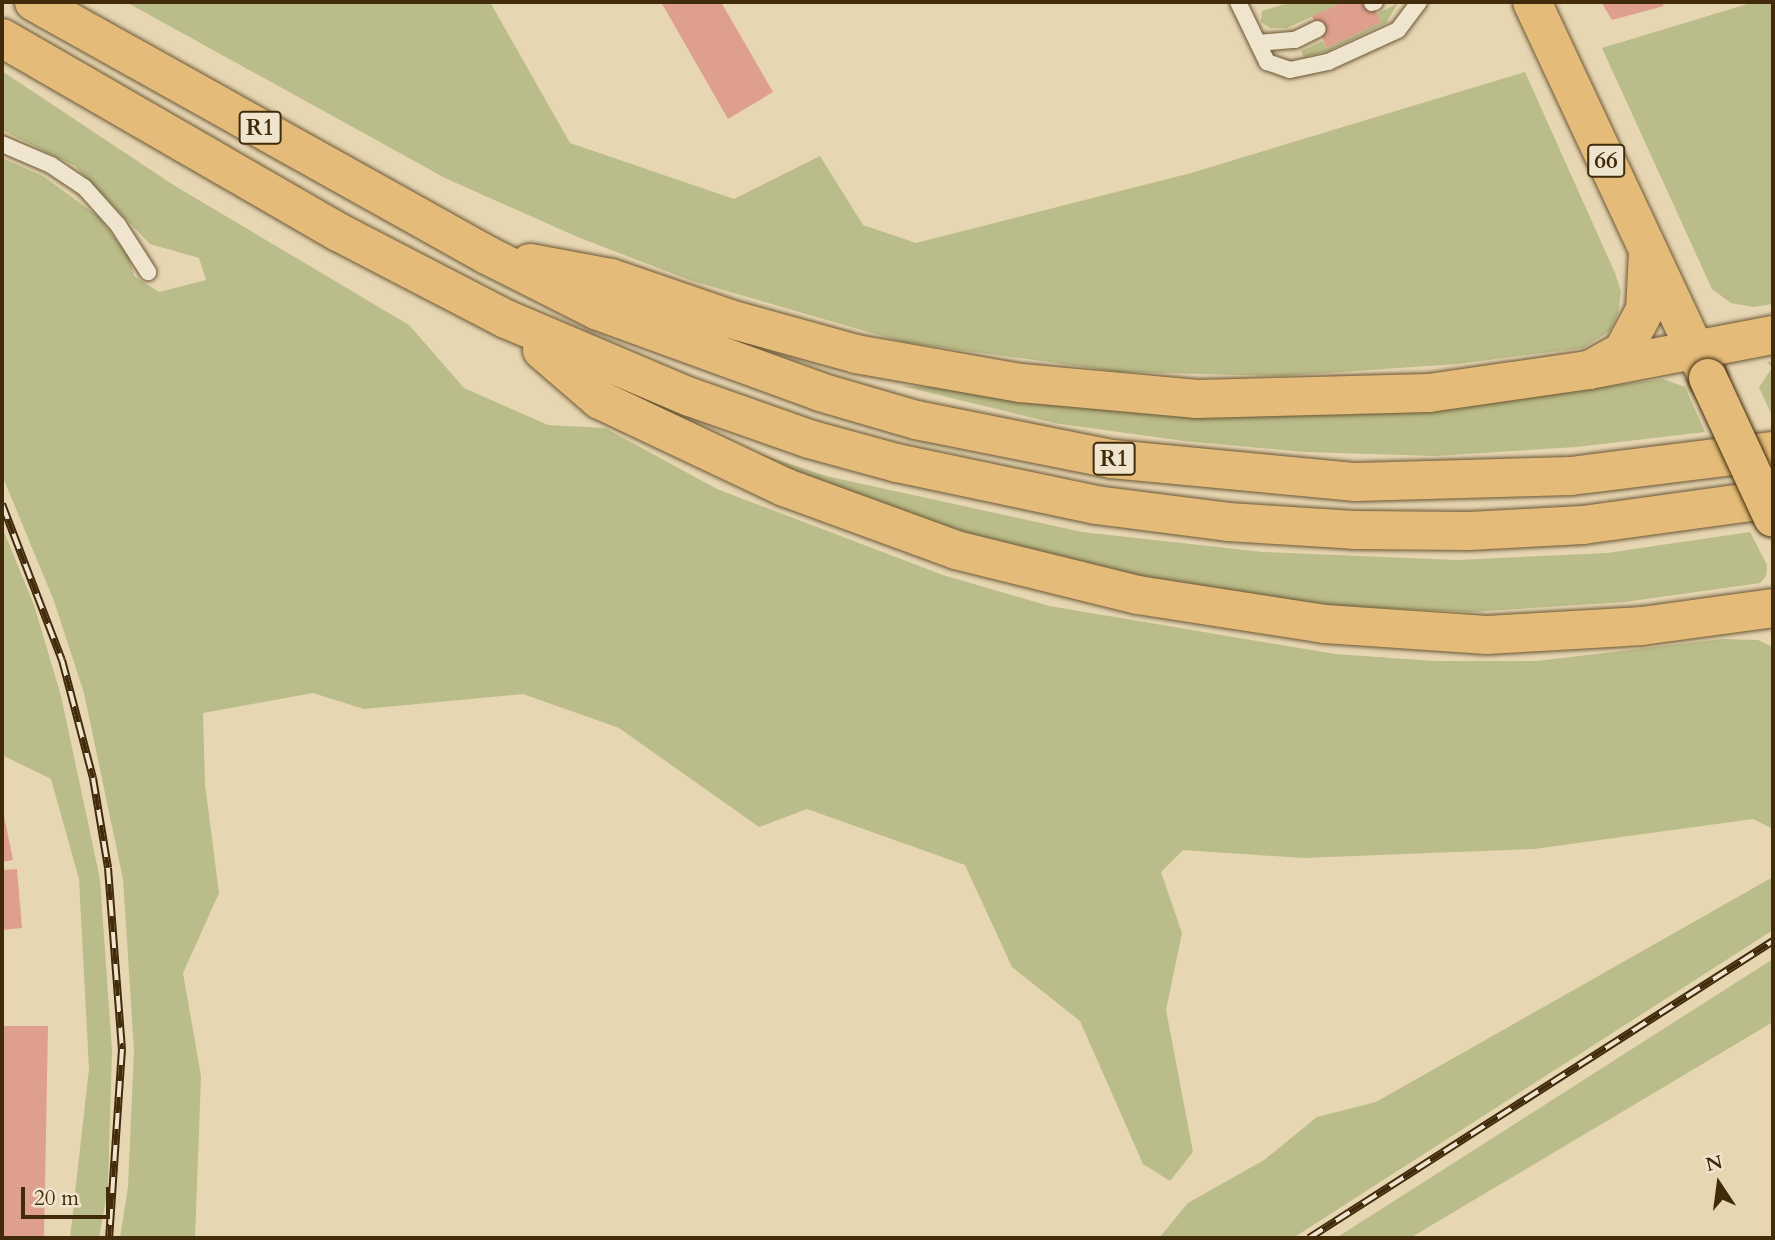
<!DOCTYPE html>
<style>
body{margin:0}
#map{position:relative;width:1775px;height:1240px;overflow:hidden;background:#e7d6b2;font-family:Cardo,serif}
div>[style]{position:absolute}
.green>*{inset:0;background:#babc89}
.building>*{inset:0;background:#df9f8e}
.roads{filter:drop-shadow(0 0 2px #6a5634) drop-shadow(0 0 2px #6a5634)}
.lane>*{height:16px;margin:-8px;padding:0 8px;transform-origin:8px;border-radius:8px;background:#efe4cd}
.primary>*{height:38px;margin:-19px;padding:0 19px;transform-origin:19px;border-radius:19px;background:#e4bb79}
.highway>*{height:38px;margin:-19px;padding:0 19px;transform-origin:19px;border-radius:19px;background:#e4bb79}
.rail>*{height:8px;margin-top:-4px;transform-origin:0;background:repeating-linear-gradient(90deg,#efe4cd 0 16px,#412b0a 0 32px);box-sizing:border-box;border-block:2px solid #412b0a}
.bridges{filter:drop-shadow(0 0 2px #412b0a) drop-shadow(0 0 2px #412b0a)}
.primary-bridge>*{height:38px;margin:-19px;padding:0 19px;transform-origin:19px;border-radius:19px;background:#e4bb79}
span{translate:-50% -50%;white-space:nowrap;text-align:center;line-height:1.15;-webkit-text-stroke:7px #efe4cd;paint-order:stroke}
.shield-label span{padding:2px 5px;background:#efe4cd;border:2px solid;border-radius:5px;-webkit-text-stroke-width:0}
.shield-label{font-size:23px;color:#412b0a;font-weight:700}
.frame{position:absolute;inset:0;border:4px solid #412b0a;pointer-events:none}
.north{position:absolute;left:1684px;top:1149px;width:70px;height:70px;-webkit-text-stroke:5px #efe4cd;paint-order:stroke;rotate:347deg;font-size:19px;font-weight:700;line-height:28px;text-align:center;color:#412b0a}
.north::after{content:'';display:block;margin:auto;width:24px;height:32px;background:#412b0a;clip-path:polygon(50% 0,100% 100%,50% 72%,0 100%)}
.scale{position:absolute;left:21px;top:1187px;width:89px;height:32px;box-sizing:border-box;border:4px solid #412b0a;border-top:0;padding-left:9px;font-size:21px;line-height:24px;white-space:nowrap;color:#412b0a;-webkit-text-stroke:5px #efe4cd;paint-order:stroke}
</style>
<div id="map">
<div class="green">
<i style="clip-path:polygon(126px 2px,490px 2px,570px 143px,734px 199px,820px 156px,863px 225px,916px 243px,1191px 173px,1525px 72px,1615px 273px,1621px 291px,1618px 314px,1610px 331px,1583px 348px,1458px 364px,1281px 376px,1120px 372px,903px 342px,692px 281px,580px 238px,445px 178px)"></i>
<i style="clip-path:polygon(1292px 2px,1343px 2px,1287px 28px,1270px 28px,1261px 22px,1262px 11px)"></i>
<i style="clip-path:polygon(1754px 2px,1773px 2px,1773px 304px,1754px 307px,1731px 303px,1712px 289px,1602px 48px)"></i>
<i style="clip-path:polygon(1398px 3px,1386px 23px,1328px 51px,1304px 57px,1301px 51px,1323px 41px,1327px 48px,1380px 22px,1377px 14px)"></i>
<i style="clip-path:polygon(2px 71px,175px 186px,409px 325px,464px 388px,548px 425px,605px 428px,717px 489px,943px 575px,1049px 606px,1335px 654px,1434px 661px,1537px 661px,1722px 639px,1758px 640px,1773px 647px,1773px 829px,1753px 819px,1534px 849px,1303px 858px,1183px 850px,1161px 872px,1182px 933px,1166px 1010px,1193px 1152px,1170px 1181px,1143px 1164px,1080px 1021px,1012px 967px,965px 865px,807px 809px,759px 827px,619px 728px,523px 694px,364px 709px,313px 693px,203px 713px,205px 784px,219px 893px,183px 973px,201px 1076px,195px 1238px,120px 1238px,128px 1187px,134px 1050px,123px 879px,84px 693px,54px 601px,2px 475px,2px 158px,43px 176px,99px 217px,129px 257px,134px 276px,159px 292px,206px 280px,199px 258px,150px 244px,75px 166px,2px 130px)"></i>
<i style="clip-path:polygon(1773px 361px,1773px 418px,1759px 387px,1772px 368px,1767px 362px)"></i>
<i style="clip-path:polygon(1663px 379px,1685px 387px,1705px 432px,1577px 447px,1435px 456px,1305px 452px,1184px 441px,1054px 423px,902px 386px,1474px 403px)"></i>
<i style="clip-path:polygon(701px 434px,826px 476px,1082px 532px,1263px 552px,1457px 560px,1607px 553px,1750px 532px,1767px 565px,1766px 576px,1760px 583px,1625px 602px,1471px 612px,1354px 607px,1224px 593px,1093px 569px,952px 532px,799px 478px)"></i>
<i style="clip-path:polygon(2px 527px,34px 605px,61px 696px,100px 879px,112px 1051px,108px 1187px,99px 1238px,70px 1238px,89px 1069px,79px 879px,51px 779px,2px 755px)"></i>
<i style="clip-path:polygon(1773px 877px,1773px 930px,1293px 1238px,1159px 1238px,1188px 1203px,1264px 1160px,1317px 1117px,1376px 1102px)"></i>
<i style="clip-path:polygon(1773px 959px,1773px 1022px,1410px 1238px,1336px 1238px)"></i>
</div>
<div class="building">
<i style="clip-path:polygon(661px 2px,721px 2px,773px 92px,728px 119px)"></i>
<i style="clip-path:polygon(1343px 2px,1371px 2px,1381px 22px,1327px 48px,1312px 16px)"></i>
<i style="clip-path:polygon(1601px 2px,1661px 2px,1664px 6px,1612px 20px)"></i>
<i style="clip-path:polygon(2px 806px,13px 860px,2px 862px)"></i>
<i style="clip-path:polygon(17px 869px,22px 928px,2px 930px,2px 870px)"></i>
<i style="clip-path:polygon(2px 1026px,48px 1026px,44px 1238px,2px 1238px)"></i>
</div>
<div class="roads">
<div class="lane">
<i style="left:1238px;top:2px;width:67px;rotate:64.2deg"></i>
<i style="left:1267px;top:62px;width:24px;rotate:19deg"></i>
<i style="left:1290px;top:70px;width:39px;rotate:-12deg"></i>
<i style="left:1328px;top:62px;width:77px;rotate:-24.6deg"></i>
<i style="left:1398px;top:30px;width:35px;rotate:-53deg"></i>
<i style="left:1372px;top:3px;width:3px;rotate:-18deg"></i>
<i style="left:1258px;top:43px;width:37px;rotate:-5deg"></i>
<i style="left:1295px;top:40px;width:25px;rotate:-26deg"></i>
<i style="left:2px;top:144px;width:53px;rotate:23.2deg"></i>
<i style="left:51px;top:165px;width:40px;rotate:34deg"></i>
<i style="left:84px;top:187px;width:51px;rotate:48.2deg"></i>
<i style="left:118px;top:225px;width:56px;rotate:57.4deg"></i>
</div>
<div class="primary">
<i style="left:1532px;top:2px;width:415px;rotate:64.9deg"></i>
<i style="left:1589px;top:370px;width:39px;rotate:-29deg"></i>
<i style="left:1623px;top:351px;width:47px;rotate:-61.8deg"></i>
<i style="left:1645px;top:310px;width:57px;rotate:-87deg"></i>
</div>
<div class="highway">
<i style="left:34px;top:2px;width:519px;rotate:29.18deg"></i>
<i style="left:487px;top:255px;width:124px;rotate:26.8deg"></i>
<i style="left:598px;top:311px;width:236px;rotate:20deg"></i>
<i style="left:820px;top:392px;width:100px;rotate:16.3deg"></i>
<i style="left:916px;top:420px;width:200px;rotate:11.3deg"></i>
<i style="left:1112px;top:459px;width:245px;rotate:5.4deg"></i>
<i style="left:1356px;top:482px;width:215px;rotate:-1.6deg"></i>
<i style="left:1571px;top:476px;width:204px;rotate:-7.1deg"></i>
<i style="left:2px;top:38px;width:390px;rotate:30deg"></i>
<i style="left:340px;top:233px;width:187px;rotate:27.4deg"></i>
<i style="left:506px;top:319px;width:200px;rotate:23deg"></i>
<i style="left:690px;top:397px;width:126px;rotate:19.4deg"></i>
<i style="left:809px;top:439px;width:91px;rotate:15.3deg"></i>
<i style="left:897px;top:463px;width:203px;rotate:11.9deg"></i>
<i style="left:1096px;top:505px;width:133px;rotate:7.3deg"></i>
<i style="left:1228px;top:522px;width:126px;rotate:3.6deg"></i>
<i style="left:1354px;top:530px;width:115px;rotate:0.5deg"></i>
<i style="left:1469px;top:531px;width:114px;rotate:-3deg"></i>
<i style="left:1583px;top:525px;width:192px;rotate:-7.8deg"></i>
<i style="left:530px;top:263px;width:82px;rotate:10.5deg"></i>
<i style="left:611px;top:278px;width:126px;rotate:19deg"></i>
<i style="left:730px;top:319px;width:131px;rotate:15.5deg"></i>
<i style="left:856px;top:354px;width:168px;rotate:10deg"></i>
<i style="left:1021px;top:383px;width:177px;rotate:5.2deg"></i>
<i style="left:1197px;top:399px;width:232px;rotate:-1.5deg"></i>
<i style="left:1429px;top:393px;width:162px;rotate:-8.2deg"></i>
<i style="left:1589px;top:370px;width:187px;rotate:-10.8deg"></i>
<i style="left:542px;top:350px;width:77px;rotate:40.8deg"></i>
<i style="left:600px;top:400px;width:204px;rotate:25.3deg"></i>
<i style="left:784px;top:487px;width:183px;rotate:20.1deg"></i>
<i style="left:956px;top:550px;width:187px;rotate:13.9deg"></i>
<i style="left:1138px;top:595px;width:189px;rotate:8.8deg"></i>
<i style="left:1325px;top:624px;width:162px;rotate:3.9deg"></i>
<i style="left:1487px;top:635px;width:155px;rotate:-3.3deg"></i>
<i style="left:1642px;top:626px;width:132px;rotate:-7.8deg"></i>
</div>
</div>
<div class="rail">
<i style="left:2px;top:504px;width:167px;rotate:69deg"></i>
<i style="left:62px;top:660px;width:122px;rotate:75.3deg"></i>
<i style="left:93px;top:778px;width:91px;rotate:80.5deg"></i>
<i style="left:108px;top:868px;width:182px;rotate:85.6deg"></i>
<i style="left:122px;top:1049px;width:189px;rotate:93.9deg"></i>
<i style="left:1309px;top:1238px;width:551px;rotate:-32.62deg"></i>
</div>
<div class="bridges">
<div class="primary-bridge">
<i style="left:1708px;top:378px;width:154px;rotate:65.1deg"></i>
</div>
</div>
<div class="shield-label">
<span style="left:260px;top:128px">R1</span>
<span style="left:1606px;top:161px">66</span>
<span style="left:1114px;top:459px">R1</span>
</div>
<div class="frame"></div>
<div class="north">N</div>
<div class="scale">20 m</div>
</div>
